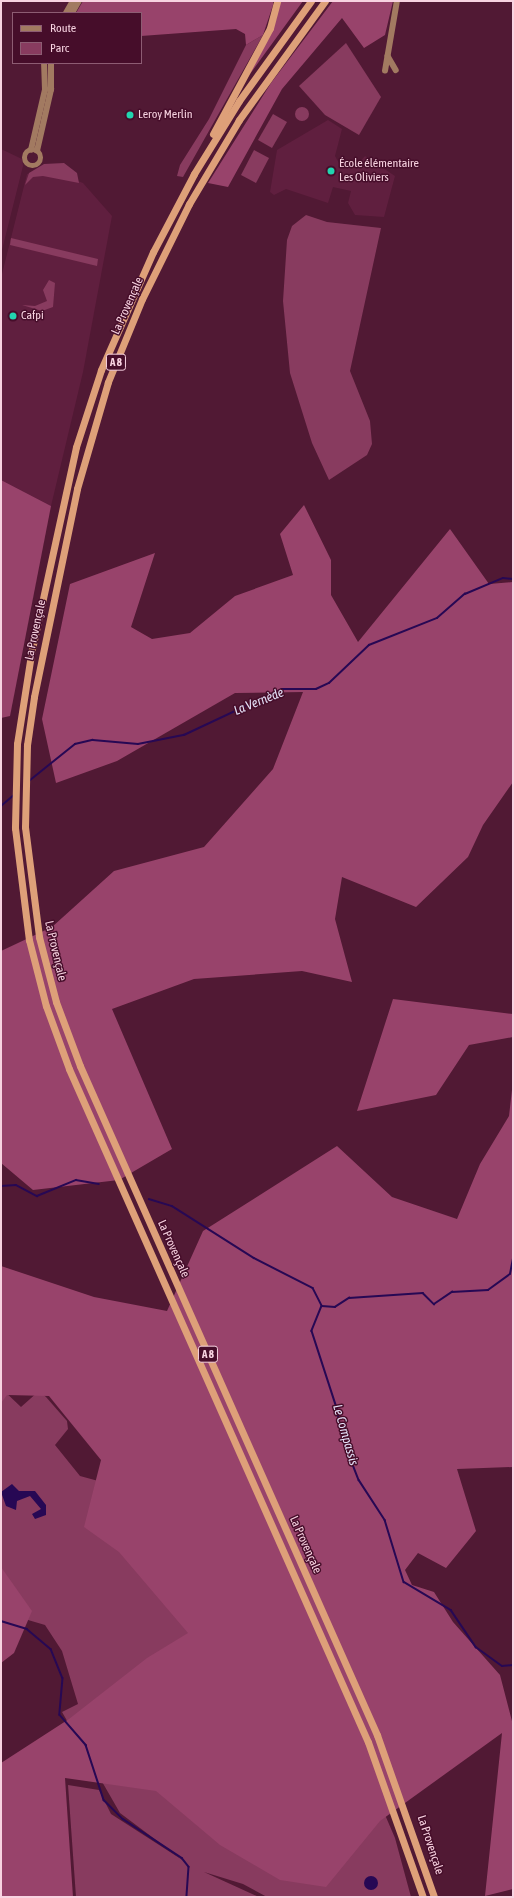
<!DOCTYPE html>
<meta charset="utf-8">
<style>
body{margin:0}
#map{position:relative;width:514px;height:1898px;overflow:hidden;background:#511934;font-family:"Asap Condensed",sans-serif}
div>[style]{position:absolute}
.built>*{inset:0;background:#601f3f}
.green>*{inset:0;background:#883b5f}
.round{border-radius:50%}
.forest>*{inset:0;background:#98436b}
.water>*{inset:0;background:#270854}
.stream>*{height:1.5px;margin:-0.75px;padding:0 0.75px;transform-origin:0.75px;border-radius:0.75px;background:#270854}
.secondary>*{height:5.5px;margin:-2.75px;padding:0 2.75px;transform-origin:2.75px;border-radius:2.75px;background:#a27a61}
.secondary>.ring{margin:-2.75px;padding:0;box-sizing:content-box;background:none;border:5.5px solid #a27a61;border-radius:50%}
.highway>*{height:7px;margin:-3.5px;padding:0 3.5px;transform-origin:3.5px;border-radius:3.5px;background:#dea079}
.dots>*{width:11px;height:11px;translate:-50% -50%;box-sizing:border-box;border:2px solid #460d2a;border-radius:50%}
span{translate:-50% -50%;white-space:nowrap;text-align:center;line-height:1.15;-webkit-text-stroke:3px #460d2a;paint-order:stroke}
.shield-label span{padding:1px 3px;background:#460d2a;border:1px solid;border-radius:3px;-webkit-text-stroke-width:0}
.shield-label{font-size:11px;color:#f8d3e1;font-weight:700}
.poi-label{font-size:12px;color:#f8d3e1}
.left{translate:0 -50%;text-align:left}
.street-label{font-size:12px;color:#f8d3e1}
.water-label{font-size:13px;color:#e5e1f8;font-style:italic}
.frame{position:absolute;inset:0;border:2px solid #f8d3e1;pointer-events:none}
.legend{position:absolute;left:12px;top:12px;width:130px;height:52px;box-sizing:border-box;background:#460d2a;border:1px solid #8d5c73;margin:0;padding:5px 7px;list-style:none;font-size:12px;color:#f8d3e1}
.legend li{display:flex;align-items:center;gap:8px;height:20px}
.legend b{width:20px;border:1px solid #8d5c73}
</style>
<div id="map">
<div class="built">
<i style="clip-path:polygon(328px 120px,342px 129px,335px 156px,339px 163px,356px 166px,365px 156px,395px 176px,384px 217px,355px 215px,348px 203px,351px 191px,333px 187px,328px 203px,286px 189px,274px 195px,270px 192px,277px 150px)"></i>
<i style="clip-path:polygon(1px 149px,22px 159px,23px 166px,1px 254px)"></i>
<i style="clip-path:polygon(42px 171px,55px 172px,83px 183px,112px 216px,83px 372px,51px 506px,1px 480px,1px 278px,27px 174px)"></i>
</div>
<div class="green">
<i style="clip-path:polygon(263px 35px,183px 177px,177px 176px,180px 165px,209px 119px,246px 45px)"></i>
<i style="clip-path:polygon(346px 43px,381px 97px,359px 135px,325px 115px,299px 86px)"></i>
<i class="round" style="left:295px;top:107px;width:14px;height:14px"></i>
<i style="clip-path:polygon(273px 114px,287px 122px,272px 148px,258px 140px)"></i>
<i style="clip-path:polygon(254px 150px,269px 158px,256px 183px,241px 175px)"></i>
<i style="clip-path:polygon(64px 163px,77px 173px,79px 183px,43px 176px,33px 177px,25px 185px,29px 173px,44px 164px)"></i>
<i style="clip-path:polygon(306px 215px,327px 222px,381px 228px,350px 371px,370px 421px,372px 444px,367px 455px,329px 480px,312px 443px,290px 373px,283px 301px,287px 240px,292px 226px)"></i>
<i style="clip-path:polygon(11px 238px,98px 259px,97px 266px,10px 245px)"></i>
<i style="clip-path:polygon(49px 280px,55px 283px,53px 307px,42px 311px,22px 305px,35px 306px,47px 301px,43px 290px)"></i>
<i style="clip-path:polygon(1px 1388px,21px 1407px,39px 1391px,46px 1397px,67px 1421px,68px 1429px,55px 1445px,80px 1476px,146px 1494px,364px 1766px,395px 1838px,411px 1897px,267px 1897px,243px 1884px,204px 1872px,259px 1897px,76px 1897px,68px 1785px,99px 1790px,111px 1814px,184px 1861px,120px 1813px,62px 1712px,78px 1704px,62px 1651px,45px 1625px,1px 1612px)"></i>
</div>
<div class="forest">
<i style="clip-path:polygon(83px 1px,273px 1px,273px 5px,263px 35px,246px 45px,245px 34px,236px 29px,141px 36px,141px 13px,76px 13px)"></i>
<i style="clip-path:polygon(279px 1px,303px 1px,250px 74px,276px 20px)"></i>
<i style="clip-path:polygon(333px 1px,393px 1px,385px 35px,364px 48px,342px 18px,282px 89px,228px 187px,208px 183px,271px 83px)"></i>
<i style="clip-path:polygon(1px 480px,51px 506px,10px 716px,1px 718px)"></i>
<i style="clip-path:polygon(304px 505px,331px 560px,331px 595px,358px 642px,450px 529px,489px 584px,513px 582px,513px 782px,483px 825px,468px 857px,416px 907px,342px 877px,335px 919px,352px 982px,302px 971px,194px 979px,112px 1009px,172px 1149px,119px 1180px,33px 1190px,1px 1163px,1px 951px,52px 927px,114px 871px,204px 847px,273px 769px,303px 692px,235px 693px,117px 761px,56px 783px,42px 719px,70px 584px,155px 553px,131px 627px,152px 639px,190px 633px,235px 596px,293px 575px,280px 534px)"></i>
<i style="clip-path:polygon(393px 999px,513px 1014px,513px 1037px,469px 1045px,436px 1095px,357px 1111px)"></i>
<i style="clip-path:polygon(513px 1081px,513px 1467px,457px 1469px,476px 1531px,446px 1568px,418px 1553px,405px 1570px,412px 1585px,434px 1592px,453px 1622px,500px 1675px,513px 1725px,513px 1889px,485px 1896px,502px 1733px,380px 1821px,326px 1887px,280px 1880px,220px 1845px,156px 1791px,65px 1778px,73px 1897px,1px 1897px,1px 1763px,69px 1719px,147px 1658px,188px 1633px,119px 1552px,84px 1527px,101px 1460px,49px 1396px,7px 1395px,1px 1403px,1px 1266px,94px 1297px,167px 1311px,203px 1231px,337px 1146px,392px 1197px,457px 1219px,480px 1164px,509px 1116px)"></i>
<i style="clip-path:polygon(1px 1567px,32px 1611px,14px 1653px,1px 1663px)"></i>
</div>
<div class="water">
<i style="clip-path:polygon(12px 1484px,19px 1491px,35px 1491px,46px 1505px,46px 1515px,35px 1519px,32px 1514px,41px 1509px,30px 1496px,17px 1501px,16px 1510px,6px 1506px,1px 1492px)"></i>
<i class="round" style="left:364px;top:1876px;width:14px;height:14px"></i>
</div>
<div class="stream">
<i style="left:29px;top:781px;width:59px;rotate:-38.8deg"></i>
<i style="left:75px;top:744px;width:18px;rotate:-13deg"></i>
<i style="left:93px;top:740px;width:45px;rotate:5.1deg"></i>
<i style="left:138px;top:744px;width:47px;rotate:-11.1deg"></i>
<i style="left:184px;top:735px;width:108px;rotate:-25.1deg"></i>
<i style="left:282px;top:689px;width:34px"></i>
<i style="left:316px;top:689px;width:14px;rotate:-25deg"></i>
<i style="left:329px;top:683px;width:55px;rotate:-43.5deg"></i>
<i style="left:369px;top:645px;width:73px;rotate:-21.7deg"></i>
<i style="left:437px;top:618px;width:37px;rotate:-41deg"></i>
<i style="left:465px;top:594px;width:41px;rotate:-22.8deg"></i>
<i style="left:503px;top:578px;width:10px;rotate:6deg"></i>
<i style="left:1px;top:806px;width:16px;rotate:-40deg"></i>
<i style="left:1px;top:1186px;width:15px;rotate:-4deg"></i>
<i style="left:16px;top:1185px;width:24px;rotate:28deg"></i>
<i style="left:37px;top:1196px;width:42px;rotate:-22.3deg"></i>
<i style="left:76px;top:1180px;width:23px;rotate:10deg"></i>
<i style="left:149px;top:1199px;width:24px;rotate:17deg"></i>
<i style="left:172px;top:1206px;width:97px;rotate:32.4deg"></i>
<i style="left:254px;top:1258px;width:66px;rotate:27deg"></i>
<i style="left:313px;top:1288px;width:20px;rotate:63deg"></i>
<i style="left:322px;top:1306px;width:27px;rotate:112deg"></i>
<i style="left:312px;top:1331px;width:81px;rotate:72deg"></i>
<i style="left:337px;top:1408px;width:32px;rotate:79deg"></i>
<i style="left:343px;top:1439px;width:44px;rotate:68.7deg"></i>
<i style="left:359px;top:1480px;width:48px;rotate:57deg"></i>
<i style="left:385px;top:1520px;width:65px;rotate:73deg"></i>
<i style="left:404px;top:1582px;width:55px;rotate:30.8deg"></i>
<i style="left:451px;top:1610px;width:45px;rotate:56deg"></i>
<i style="left:476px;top:1647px;width:32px;rotate:36deg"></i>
<i style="left:502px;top:1666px;width:11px;rotate:-5deg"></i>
<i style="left:322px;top:1306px;width:13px;rotate:4deg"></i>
<i style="left:335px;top:1307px;width:17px;rotate:-33deg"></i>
<i style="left:349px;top:1298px;width:74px;rotate:-3.9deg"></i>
<i style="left:423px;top:1293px;width:16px;rotate:45deg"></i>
<i style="left:434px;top:1304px;width:22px;rotate:-34deg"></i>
<i style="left:452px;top:1292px;width:36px;rotate:-3deg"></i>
<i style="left:488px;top:1290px;width:27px;rotate:-36deg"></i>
<i style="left:510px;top:1274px;width:16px;rotate:-79deg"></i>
<i style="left:1px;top:1621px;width:27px;rotate:17deg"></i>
<i style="left:27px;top:1629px;width:31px;rotate:40deg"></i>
<i style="left:51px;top:1649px;width:31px;rotate:68deg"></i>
<i style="left:63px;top:1678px;width:37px;rotate:95deg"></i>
<i style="left:60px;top:1715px;width:40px;rotate:49deg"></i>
<i style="left:86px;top:1745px;width:58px;rotate:71.9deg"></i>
<i style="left:104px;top:1800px;width:27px;rotate:45deg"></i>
<i style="left:123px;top:1819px;width:71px;rotate:33.5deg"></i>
<i style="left:182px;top:1858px;width:11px;rotate:52deg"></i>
<i style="left:189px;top:1867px;width:30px;rotate:94deg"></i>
</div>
<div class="secondary">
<i style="left:66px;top:13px;width:14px;rotate:-60deg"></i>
<i style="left:72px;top:13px;width:14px;rotate:-60deg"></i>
<i style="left:388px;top:56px;width:16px;rotate:60deg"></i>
<i style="left:385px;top:71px;width:71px;rotate:-80.3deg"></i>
<i style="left:31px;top:150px;width:62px;rotate:-76.9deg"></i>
<i style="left:45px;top:90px;width:27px;rotate:-92deg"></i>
<i class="ring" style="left:25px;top:150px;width:10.5px;height:10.5px"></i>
<i style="left:37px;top:151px;width:63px;rotate:-77.1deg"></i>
<i style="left:51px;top:90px;width:27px;rotate:-90deg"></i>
</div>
<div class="highway">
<i style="left:311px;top:1px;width:123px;rotate:125.8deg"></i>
<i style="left:239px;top:101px;width:86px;rotate:121.7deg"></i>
<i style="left:194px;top:174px;width:88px;rotate:117.7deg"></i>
<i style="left:153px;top:252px;width:129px;rotate:113.8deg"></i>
<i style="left:101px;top:370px;width:81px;rotate:108deg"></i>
<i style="left:76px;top:447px;width:206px;rotate:102.3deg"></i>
<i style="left:32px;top:648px;width:97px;rotate:98.9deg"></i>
<i style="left:17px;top:744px;width:84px;rotate:91.4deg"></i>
<i style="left:15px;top:828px;width:113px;rotate:82.9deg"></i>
<i style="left:29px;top:940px;width:68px;rotate:75.6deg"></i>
<i style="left:46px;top:1006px;width:67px;rotate:69.9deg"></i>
<i style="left:69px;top:1069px;width:736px;rotate:66.05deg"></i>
<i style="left:368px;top:1742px;width:164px;rotate:70.5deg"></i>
<i style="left:325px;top:1px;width:147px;rotate:125.9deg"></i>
<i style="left:239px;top:120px;width:98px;rotate:120.8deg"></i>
<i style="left:189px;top:204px;width:106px;rotate:116.3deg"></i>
<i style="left:142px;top:299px;width:90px;rotate:112.3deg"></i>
<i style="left:108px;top:382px;width:111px;rotate:106.2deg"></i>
<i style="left:77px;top:489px;width:212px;rotate:101.7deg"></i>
<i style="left:34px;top:697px;width:49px;rotate:98.3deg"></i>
<i style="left:27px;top:745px;width:82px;rotate:91.4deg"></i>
<i style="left:25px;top:827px;width:111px;rotate:82.7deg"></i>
<i style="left:39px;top:937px;width:67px;rotate:75.3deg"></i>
<i style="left:56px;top:1002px;width:68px;rotate:69.4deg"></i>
<i style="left:80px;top:1066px;width:732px;rotate:66.06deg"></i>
<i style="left:377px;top:1735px;width:172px;rotate:70.6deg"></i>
<i style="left:213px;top:134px;width:120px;rotate:-61.7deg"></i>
<i style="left:270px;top:28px;width:28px;rotate:-75deg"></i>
</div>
<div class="dots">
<i style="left:130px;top:115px;background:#22d5af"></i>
<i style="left:331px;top:171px;background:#22d5af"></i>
<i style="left:13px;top:316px;background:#22d5af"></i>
</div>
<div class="shield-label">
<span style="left:116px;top:362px">A 8</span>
<span style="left:208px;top:1354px">A 8</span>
</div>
<div class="poi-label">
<span class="left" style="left:138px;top:115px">Leroy Merlin</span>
<span class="left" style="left:339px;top:171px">École élémentaire<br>Les Oliviers</span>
<span class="left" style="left:21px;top:316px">Cafpi</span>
</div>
<div class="street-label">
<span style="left:128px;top:306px;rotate:-66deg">La Provençale</span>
<span style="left:36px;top:630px;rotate:-78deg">La Provençale</span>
<span style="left:55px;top:951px;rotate:77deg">La Provençale</span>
<span style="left:173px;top:1249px;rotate:66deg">La Provençale</span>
<span style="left:305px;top:1545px;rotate:66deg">La Provençale</span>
<span style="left:430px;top:1845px;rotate:72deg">La Provençale</span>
</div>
<div class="water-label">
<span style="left:259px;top:702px;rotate:-22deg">La Vernède</span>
<span style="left:345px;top:1435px;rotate:74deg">Le Compassis</span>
</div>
<div class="frame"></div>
<ul class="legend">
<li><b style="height:5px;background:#a27a61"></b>Route</li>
<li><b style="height:11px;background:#883b5f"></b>Parc</li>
</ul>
</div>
